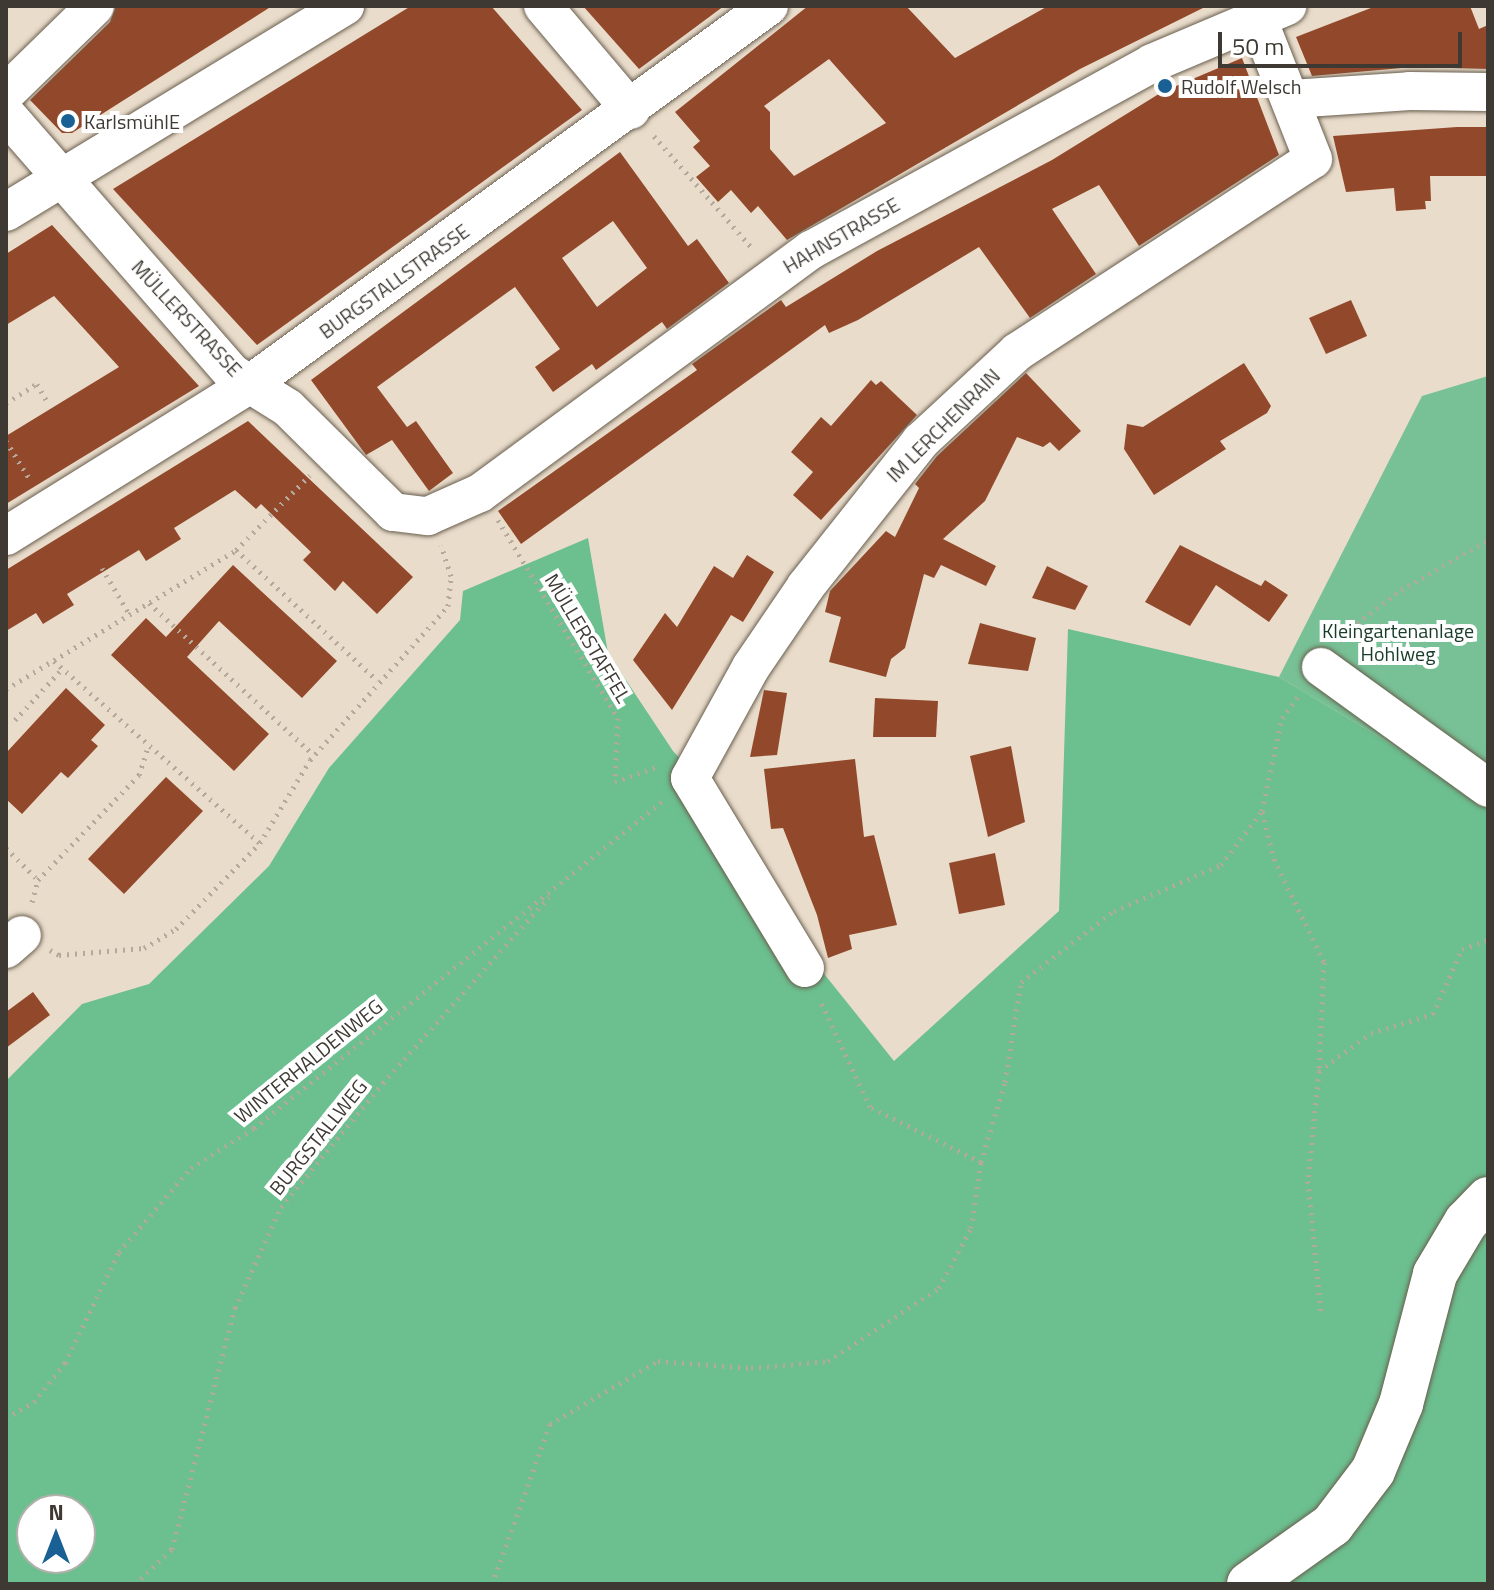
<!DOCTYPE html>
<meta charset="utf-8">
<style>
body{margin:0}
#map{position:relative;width:1494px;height:1590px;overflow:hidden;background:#e9dccb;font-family:"Titillium Web",sans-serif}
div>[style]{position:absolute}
.green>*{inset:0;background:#78c095}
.forest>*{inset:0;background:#6cbf8f}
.building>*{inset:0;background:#92492b}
.path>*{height:5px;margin-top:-2.5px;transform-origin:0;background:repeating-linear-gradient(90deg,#b4a99b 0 2px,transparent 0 8px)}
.roads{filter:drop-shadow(0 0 2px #695e4e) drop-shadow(0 0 2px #695e4e)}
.minor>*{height:38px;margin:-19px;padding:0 19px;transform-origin:19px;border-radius:19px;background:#fff}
.major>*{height:44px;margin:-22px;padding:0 22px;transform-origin:22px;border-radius:22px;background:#fff}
.dots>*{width:22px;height:22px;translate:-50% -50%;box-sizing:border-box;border:4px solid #fff;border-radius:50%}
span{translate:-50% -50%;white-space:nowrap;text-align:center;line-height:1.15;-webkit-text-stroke:8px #fff;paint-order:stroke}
.poi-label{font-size:20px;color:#3e3932}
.left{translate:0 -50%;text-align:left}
.street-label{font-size:20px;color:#3e3932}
.park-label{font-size:20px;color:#183c28}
.frame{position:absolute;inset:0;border:8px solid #3e3932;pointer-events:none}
.north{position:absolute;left:16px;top:1494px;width:80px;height:80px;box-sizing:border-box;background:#fff;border:2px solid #b2b0ad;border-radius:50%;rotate:0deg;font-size:22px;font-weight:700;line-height:32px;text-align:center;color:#3e3932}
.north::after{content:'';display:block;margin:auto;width:28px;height:36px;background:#196094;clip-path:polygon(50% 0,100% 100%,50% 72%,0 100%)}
.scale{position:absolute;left:1218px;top:32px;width:244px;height:36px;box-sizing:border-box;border:4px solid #3e3932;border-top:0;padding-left:10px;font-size:24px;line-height:28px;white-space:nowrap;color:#3e3932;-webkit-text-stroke:6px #fff;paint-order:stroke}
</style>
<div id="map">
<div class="green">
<i style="clip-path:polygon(1488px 376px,1488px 802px,1279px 677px,1422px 396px)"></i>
</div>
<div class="forest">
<i style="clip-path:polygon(evenodd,588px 538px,608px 653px,673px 751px,734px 817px,825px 975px,894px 1061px,1059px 911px,1068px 629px,1279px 677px,1488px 802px,1488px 1584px,6px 1584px,6px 1081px,82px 1004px,149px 984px,269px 866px,329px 768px,460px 620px,463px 591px,588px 538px,32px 1510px,80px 1510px,80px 1558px,32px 1558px,32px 1510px)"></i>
</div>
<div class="building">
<i style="clip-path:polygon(116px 6px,272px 6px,72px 133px,62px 133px,30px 100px,110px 22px)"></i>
<i style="clip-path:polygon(411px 6px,491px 6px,582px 110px,257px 345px,113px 189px)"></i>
<i style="clip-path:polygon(583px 6px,724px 6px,639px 69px)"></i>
<i style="clip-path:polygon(evenodd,808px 6px,906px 6px,955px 58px,1048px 6px,1207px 6px,1080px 69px,787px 240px,758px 206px,751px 213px,731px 190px,718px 202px,696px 177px,710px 166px,693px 147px,700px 141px,675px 112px,808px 6px,829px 59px,886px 123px,794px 176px,770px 149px,770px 112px,764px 106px,829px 59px)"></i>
<i style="clip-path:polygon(1376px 6px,1470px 6px,1479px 29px,1488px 25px,1488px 69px,1413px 67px,1312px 76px,1296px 37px)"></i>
<i style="clip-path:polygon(1242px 58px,1279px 155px,1139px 246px,1099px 185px,1052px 209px,1096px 274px,1030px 318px,979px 247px,858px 320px,829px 333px,825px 325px,521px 544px,498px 511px,697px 370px,692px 364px,781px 300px,786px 307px,877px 251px,1052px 160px,1162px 92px)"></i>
<i style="clip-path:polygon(1457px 127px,1488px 127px,1488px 176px,1430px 176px,1431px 201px,1425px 201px,1426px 209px,1396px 211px,1394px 188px,1346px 192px,1333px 136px)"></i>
<i style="clip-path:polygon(evenodd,620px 152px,688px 246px,697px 239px,729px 283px,667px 329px,662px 322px,596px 370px,592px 364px,553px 392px,535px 367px,560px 349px,515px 287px,377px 387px,407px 427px,416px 421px,453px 473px,429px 491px,392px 440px,366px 455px,311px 380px,620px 152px,613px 221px,647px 268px,597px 307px,562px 258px,613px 221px)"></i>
<i style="clip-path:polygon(52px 225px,199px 386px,6px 504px,6px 436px,119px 367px,54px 296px,6px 325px,6px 254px)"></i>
<i style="clip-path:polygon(1351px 300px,1367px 336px,1326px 354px,1309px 318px)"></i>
<i style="clip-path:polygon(1244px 363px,1271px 406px,1267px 413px,1220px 441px,1226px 449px,1154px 495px,1124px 449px,1127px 424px,1143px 427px)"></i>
<i style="clip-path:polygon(1026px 373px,1081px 431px,1059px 451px,1050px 442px,1043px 447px,1017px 437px,985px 501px,943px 539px,996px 566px,986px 586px,941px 565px,934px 578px,924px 574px,905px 648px,891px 659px,886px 677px,829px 662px,841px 617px,825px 612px,830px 591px,886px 531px,895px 537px,919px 488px,915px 484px,937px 456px)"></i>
<i style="clip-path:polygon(871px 380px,876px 385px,881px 381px,917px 415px,821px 520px,793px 495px,813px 472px,791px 452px,821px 417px,831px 426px)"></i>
<i style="clip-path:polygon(248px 421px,413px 577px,377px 614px,343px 581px,335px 591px,303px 560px,311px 552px,261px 504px,256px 509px,235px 490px,174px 528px,181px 539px,146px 561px,139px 550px,67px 594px,74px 605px,43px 624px,36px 613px,6px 631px,6px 570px)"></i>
<i style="clip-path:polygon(1180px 545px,1261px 586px,1265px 580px,1288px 595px,1269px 622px,1216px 585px,1190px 626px,1145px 602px)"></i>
<i style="clip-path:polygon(747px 555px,774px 572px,743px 622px,731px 615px,672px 710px,633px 660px,665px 613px,677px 627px,714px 566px,733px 578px)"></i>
<i style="clip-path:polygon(233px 565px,337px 661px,302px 698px,219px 621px,187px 657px,269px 734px,234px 771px,111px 655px,146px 618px,166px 637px)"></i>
<i style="clip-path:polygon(1047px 566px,1088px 586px,1075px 610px,1032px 598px)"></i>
<i style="clip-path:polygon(980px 623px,1036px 638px,1028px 671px,968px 664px)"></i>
<i style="clip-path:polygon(66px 688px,105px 725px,91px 740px,98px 746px,68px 778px,61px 772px,22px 814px,6px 799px,6px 753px)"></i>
<i style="clip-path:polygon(764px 690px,787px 693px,777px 755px,750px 757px)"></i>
<i style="clip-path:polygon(875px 698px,938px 701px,936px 737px,873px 737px)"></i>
<i style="clip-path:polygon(1011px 746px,1025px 822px,988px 837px,970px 756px)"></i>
<i style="clip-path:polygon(855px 759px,864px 837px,874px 835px,897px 925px,849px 935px,852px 949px,828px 958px,817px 915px,783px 828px,771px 829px,764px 769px)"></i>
<i style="clip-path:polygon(166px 777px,203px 811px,124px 894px,88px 859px)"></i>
<i style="clip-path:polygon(995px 853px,1005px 905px,959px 914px,949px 863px)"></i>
<i style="clip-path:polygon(33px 992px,50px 1015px,6px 1048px,6px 1012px)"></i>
</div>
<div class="path">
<i style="left:654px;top:136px;width:150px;rotate:48.8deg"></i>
<i style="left:6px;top:403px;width:36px;rotate:-32deg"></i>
<i style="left:37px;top:384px;width:20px;rotate:60deg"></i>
<i style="left:6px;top:441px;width:47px;rotate:58deg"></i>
<i style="left:498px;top:520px;width:232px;rotate:58.8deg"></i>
<i style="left:618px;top:718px;width:64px;rotate:92.7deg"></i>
<i style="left:615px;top:782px;width:47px;rotate:-20deg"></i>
<i style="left:236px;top:550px;width:192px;rotate:42.7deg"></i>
<i style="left:102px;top:568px;width:55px;rotate:59.2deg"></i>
<i style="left:149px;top:603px;width:224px;rotate:42.7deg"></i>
<i style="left:1342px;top:641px;width:23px;rotate:-50deg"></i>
<i style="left:1357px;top:623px;width:55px;rotate:-36.9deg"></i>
<i style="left:1401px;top:590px;width:100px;rotate:-29.9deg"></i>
<i style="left:54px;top:661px;width:275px;rotate:41.5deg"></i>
<i style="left:6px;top:689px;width:269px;rotate:-31.1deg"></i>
<i style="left:236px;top:550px;width:105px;rotate:-45.4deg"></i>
<i style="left:15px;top:720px;width:69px;rotate:-47.3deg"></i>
<i style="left:1262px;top:812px;width:49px;rotate:75.7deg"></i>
<i style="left:1274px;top:859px;width:114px;rotate:64.1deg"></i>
<i style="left:1324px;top:962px;width:109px;rotate:92.6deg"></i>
<i style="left:1319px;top:1071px;width:64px;rotate:-36.2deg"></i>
<i style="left:1371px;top:1033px;width:65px;rotate:-17deg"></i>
<i style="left:1433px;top:1014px;width:71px;rotate:-66deg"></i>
<i style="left:1462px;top:949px;width:28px;rotate:-19deg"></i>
<i style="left:6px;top:848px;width:45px;rotate:45deg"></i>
<i style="left:32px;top:902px;width:23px;rotate:-75deg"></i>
<i style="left:38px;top:880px;width:146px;rotate:-46.1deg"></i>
<i style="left:139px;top:775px;width:28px;rotate:-72deg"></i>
<i style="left:50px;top:950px;width:10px;rotate:29deg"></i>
<i style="left:59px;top:955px;width:85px;rotate:-4.7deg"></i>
<i style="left:144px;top:948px;width:37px;rotate:-31deg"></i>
<i style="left:176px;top:929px;width:120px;rotate:-45.7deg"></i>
<i style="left:260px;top:843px;width:97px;rotate:-58.9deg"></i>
<i style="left:310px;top:760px;width:207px;rotate:-48.1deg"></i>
<i style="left:448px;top:606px;width:30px;rotate:-84deg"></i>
<i style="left:451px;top:576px;width:32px;rotate:-108deg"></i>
<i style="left:1319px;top:1071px;width:111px;rotate:95.7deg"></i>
<i style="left:1308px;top:1181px;width:134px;rotate:84.4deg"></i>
<i style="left:981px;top:1162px;width:84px;rotate:-73.3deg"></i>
<i style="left:1005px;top:1082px;width:101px;rotate:-80.9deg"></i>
<i style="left:1021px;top:982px;width:117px;rotate:-37.4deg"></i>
<i style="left:1114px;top:911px;width:116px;rotate:-23.3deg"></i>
<i style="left:1221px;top:865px;width:68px;rotate:-52.8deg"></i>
<i style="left:1262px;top:811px;width:95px;rotate:-77.9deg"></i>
<i style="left:1282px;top:718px;width:31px;rotate:-53deg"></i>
<i style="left:6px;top:1418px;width:32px;rotate:-30deg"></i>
<i style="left:34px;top:1402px;width:50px;rotate:-51.5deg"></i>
<i style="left:65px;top:1363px;width:123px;rotate:-64.1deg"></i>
<i style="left:119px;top:1252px;width:111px;rotate:-49.4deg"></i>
<i style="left:191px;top:1168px;width:75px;rotate:-32.4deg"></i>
<i style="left:254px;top:1128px;width:524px;rotate:-38.64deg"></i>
<i style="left:135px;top:1584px;width:51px;rotate:-43.4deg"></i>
<i style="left:172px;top:1549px;width:249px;rotate:-75.4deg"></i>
<i style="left:235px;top:1308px;width:111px;rotate:-65.5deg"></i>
<i style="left:281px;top:1207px;width:161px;rotate:-50.6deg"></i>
<i style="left:383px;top:1083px;width:249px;rotate:-48.3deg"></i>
<i style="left:492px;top:1584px;width:170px;rotate:-70.1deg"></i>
<i style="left:550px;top:1424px;width:125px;rotate:-30.3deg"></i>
<i style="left:658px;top:1361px;width:93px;rotate:4.3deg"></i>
<i style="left:751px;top:1368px;width:77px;rotate:-5.2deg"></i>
<i style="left:828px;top:1361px;width:133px;rotate:-33.3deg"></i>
<i style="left:939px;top:1288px;width:68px;rotate:-61.9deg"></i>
<i style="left:971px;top:1228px;width:67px;rotate:-81.4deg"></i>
<i style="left:981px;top:1162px;width:124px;rotate:-153.6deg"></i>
<i style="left:870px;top:1107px;width:120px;rotate:-115.1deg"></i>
</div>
<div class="roads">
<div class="minor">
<i style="left:543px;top:6px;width:136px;rotate:49.8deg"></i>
<i style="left:6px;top:93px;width:124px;rotate:-44.3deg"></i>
<i style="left:1291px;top:99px;width:119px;rotate:-3.8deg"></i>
<i style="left:1410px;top:91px;width:78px;rotate:0.7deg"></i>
<i style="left:6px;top:114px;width:344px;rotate:48.9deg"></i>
<i style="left:232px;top:373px;width:66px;rotate:32deg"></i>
<i style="left:288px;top:408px;width:148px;rotate:44.7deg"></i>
<i style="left:393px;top:512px;width:35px;rotate:7deg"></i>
<i style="left:428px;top:516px;width:57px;rotate:-23.9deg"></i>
<i style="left:480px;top:493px;width:411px;rotate:-36.3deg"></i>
<i style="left:811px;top:250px;width:389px;rotate:-28.7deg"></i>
<i style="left:1152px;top:63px;width:147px;rotate:-22.9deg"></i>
<i style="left:6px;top:212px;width:397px;rotate:-31.3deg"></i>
<i style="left:6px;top:536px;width:287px;rotate:-31.9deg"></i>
<i style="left:250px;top:384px;width:642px;rotate:-36.07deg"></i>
<i style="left:1321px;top:667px;width:206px;rotate:35.9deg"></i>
<i style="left:6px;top:949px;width:21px;rotate:-41deg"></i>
<i style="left:805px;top:968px;width:222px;rotate:-121.2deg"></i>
<i style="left:690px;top:778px;width:127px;rotate:-61.2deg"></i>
<i style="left:751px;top:667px;width:98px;rotate:-55.8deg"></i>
<i style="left:806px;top:586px;width:185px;rotate:-51.6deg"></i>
<i style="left:921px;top:441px;width:131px;rotate:-42.8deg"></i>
<i style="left:1017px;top:352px;width:353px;rotate:-33.1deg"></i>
<i style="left:1313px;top:159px;width:153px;rotate:-111.5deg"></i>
</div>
<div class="major">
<i style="left:1249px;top:1584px;width:102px;rotate:-35.4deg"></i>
<i style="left:1332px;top:1525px;width:68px;rotate:-52.8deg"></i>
<i style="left:1373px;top:1471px;width:73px;rotate:-67.3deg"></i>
<i style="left:1401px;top:1404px;width:134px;rotate:-75.3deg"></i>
<i style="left:1435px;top:1274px;width:61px;rotate:-59.2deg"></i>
<i style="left:1466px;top:1222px;width:32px;rotate:-46deg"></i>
</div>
</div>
<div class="dots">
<i style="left:1165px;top:86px;background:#196094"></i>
<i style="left:68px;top:121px;background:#196094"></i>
</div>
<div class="poi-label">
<span class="left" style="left:1181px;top:86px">Rudolf Welsch</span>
<span class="left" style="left:84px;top:121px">KarlsmühlE</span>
</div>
<div class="street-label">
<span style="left:841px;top:235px;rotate:-30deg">HAHNSTRASSE</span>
<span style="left:394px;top:281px;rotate:-36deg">BURGSTALLSTRASSE</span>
<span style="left:187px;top:318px;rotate:47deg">MÜLLERSTRASSE</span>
<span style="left:943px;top:425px;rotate:-45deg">IM LERCHENRAIN</span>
<span style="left:588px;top:638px;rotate:59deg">MÜLLERSTAFFEL</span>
<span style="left:308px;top:1061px;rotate:-39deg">WINTERHALDENWEG</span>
<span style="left:318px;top:1137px;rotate:-51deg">BURGSTALLWEG</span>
</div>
<div class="park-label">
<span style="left:1398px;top:642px">Kleingartenanlage<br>Hohlweg</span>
</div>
<div class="frame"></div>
<div class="north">N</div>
<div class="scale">50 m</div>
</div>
